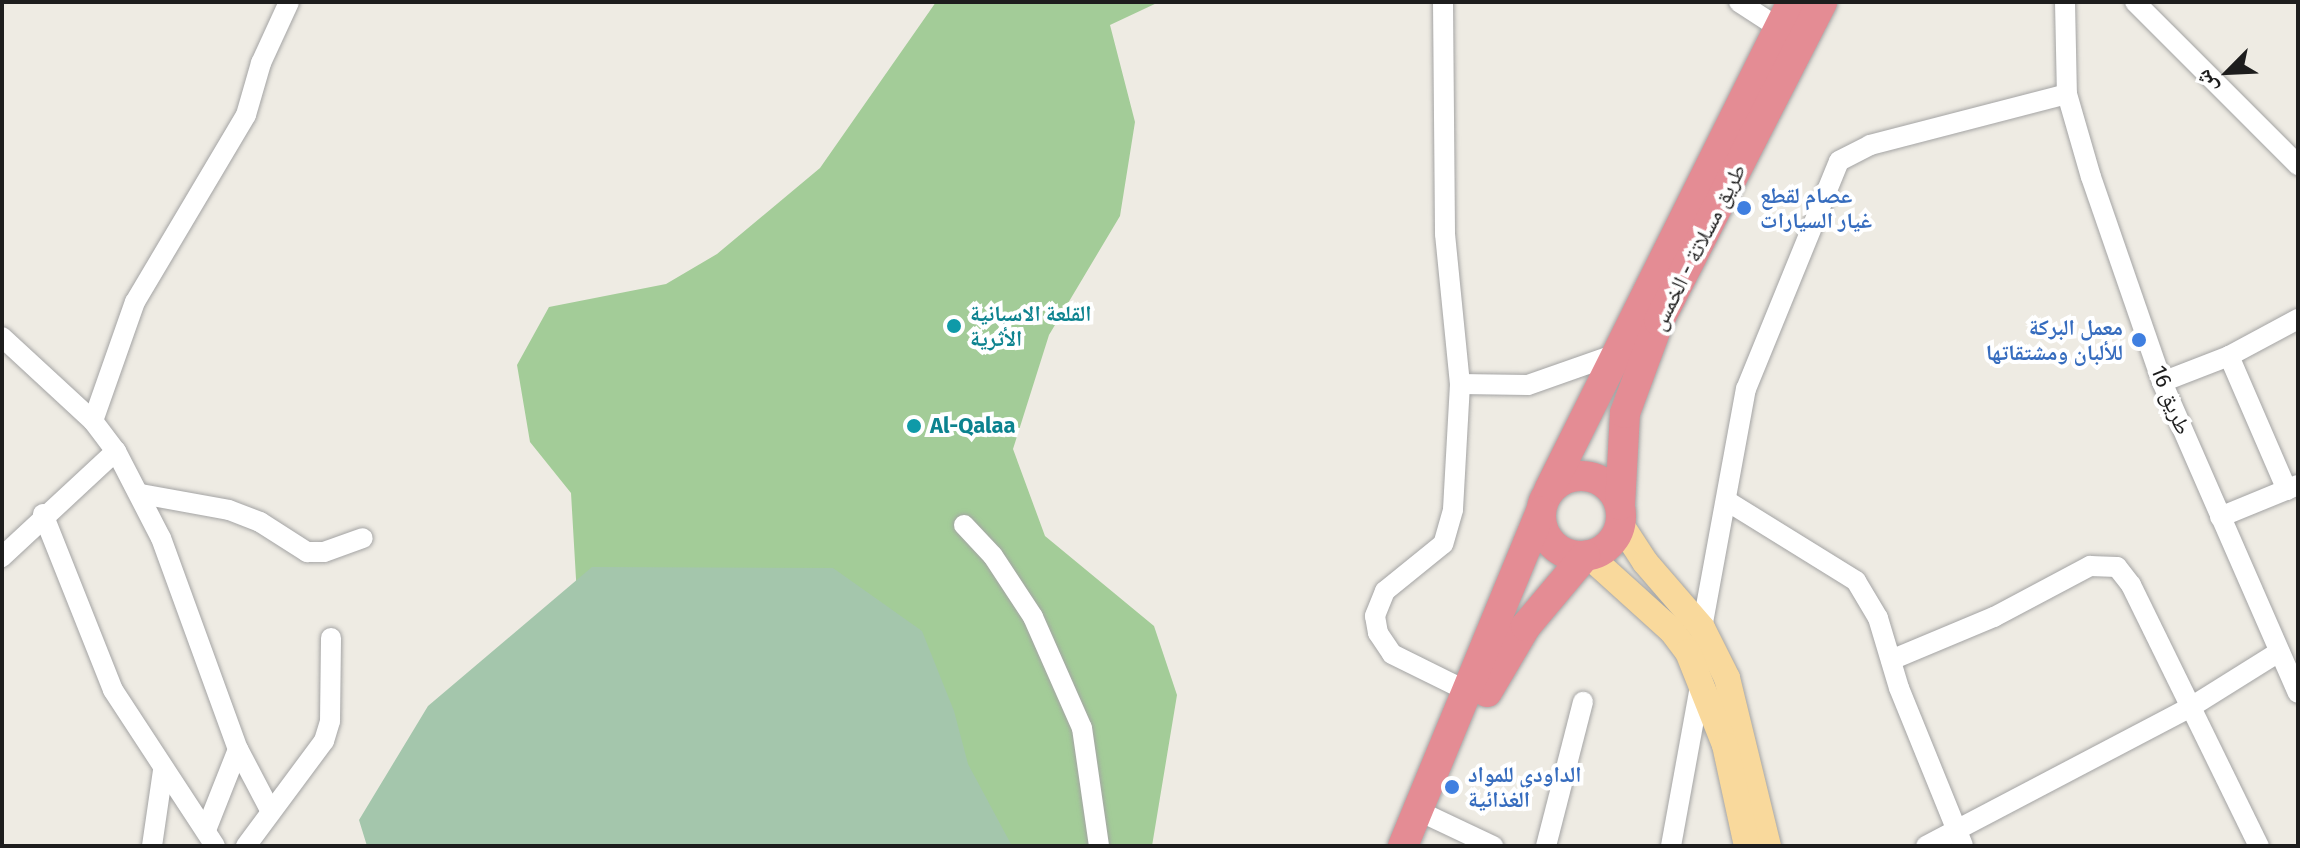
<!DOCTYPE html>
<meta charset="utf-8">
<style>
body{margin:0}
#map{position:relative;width:2300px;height:848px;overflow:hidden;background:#eeebe3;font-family:"Fira Sans","Noto Naskh Arabic",sans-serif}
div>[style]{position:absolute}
.forest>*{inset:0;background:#a3cc98}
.cemetery>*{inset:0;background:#a4c6ac}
.roads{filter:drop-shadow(0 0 2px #a4a4a4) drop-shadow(0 0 2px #a4a4a4)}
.minor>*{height:20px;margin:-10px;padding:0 10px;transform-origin:10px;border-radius:10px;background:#fff}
.major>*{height:26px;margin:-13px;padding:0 13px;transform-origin:13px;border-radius:13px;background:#f9d99c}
.highway>*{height:30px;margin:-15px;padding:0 15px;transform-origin:15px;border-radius:15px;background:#e48c94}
.highway>.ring{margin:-15px;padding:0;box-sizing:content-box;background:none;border:30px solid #e48c94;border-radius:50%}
.dots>*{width:22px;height:22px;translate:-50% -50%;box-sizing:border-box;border:4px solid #fff;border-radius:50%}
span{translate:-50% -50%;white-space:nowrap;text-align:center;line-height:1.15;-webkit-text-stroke:8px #fff;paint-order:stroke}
.shop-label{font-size:22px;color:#366cbe;font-weight:700}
.left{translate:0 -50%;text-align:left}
.right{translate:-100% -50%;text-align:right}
.street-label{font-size:22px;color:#1d1d1d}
.culture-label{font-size:22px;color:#0d838f;font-weight:700}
.frame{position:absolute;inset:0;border:4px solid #1d1d1d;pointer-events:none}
.north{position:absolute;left:2188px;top:32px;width:80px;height:80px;-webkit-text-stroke:6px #fff;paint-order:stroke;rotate:246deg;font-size:22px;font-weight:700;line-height:32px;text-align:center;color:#1d1d1d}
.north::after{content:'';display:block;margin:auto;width:28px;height:36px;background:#1d1d1d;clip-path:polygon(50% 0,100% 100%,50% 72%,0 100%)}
</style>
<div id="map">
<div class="forest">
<i style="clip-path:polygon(936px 2px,1159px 2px,1110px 25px,1135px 122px,1120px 216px,1049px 335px,1013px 449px,1045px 536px,1154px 626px,1177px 695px,1152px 846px,894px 846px,577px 596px,571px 493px,530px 442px,517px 365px,549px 307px,666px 284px,717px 254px,820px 168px)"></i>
</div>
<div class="cemetery">
<i style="clip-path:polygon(592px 567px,833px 568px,922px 631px,954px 711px,968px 764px,1012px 846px,367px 846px,359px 820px,428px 706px)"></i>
</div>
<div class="roads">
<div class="minor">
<i style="left:1443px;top:2px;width:232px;rotate:89.5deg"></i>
<i style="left:1445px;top:234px;width:151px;rotate:84.3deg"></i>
<i style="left:1460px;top:384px;width:126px;rotate:93.2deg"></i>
<i style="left:1453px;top:510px;width:35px;rotate:106deg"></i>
<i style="left:1443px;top:544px;width:75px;rotate:141deg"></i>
<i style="left:1385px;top:591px;width:27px;rotate:112deg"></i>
<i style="left:1375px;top:616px;width:17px;rotate:80deg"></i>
<i style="left:1378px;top:633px;width:25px;rotate:56deg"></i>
<i style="left:1392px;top:654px;width:86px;rotate:26.3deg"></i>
<i style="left:1739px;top:2px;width:48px;rotate:33deg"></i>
<i style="left:2065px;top:2px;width:92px;rotate:88.8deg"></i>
<i style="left:2067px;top:94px;width:86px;rotate:73.9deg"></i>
<i style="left:2091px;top:177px;width:217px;rotate:70.9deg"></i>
<i style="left:2162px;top:382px;width:339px;rotate:66.4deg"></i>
<i style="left:2135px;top:2px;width:231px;rotate:45deg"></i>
<i style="left:2px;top:337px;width:124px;rotate:42.7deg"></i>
<i style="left:93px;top:421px;width:38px;rotate:53deg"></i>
<i style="left:116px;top:451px;width:156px;rotate:137.1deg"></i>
<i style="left:2229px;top:356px;width:146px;rotate:66.6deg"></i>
<i style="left:2162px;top:382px;width:72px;rotate:-21.2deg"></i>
<i style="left:2229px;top:356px;width:78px;rotate:-28.2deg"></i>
<i style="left:1460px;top:384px;width:68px;rotate:0.8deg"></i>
<i style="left:1528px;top:385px;width:93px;rotate:-19.4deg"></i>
<i style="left:93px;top:421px;width:126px;rotate:-70.6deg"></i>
<i style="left:135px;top:302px;width:217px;rotate:-59.3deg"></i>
<i style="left:246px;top:115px;width:54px;rotate:-73.9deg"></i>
<i style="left:261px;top:63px;width:67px;rotate:-65.3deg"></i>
<i style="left:116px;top:451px;width:98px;rotate:62.7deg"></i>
<i style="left:161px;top:538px;width:225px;rotate:70deg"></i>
<i style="left:238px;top:749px;width:69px;rotate:62.3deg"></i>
<i style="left:141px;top:494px;width:89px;rotate:10.3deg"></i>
<i style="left:229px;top:510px;width:33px;rotate:21deg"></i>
<i style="left:260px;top:522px;width:56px;rotate:32.6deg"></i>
<i style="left:307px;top:552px;width:17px"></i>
<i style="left:324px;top:552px;width:41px;rotate:-19.7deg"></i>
<i style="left:1727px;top:501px;width:152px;rotate:31.8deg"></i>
<i style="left:1856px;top:581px;width:43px;rotate:59.3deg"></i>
<i style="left:1878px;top:618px;width:73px;rotate:73.3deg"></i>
<i style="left:1899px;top:688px;width:170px;rotate:67.9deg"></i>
<i style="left:43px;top:514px;width:189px;rotate:68.3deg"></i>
<i style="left:113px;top:690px;width:186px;rotate:56.8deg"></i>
<i style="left:2220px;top:517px;width:84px;rotate:-22.3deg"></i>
<i style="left:964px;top:525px;width:42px;rotate:46.9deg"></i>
<i style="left:993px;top:556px;width:73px;rotate:56.7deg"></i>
<i style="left:1033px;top:617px;width:121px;rotate:66.2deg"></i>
<i style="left:1082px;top:728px;width:119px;rotate:81.8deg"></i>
<i style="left:1702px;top:628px;width:243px;rotate:-79.6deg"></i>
<i style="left:1746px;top:389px;width:246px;rotate:-67.8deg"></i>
<i style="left:1839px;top:161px;width:35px;rotate:-27deg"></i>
<i style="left:1870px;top:145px;width:203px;rotate:-14.5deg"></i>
<i style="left:1891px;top:660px;width:112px;rotate:-22.7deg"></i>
<i style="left:1994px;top:617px;width:109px;rotate:-28deg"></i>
<i style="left:2090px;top:566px;width:27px;rotate:2deg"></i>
<i style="left:2117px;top:567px;width:23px;rotate:52deg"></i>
<i style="left:2131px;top:585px;width:291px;rotate:63.9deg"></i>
<i style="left:1421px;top:812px;width:80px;rotate:25.3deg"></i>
<i style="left:206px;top:830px;width:87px;rotate:-68.4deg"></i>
<i style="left:152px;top:846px;width:76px;rotate:-81.7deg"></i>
<i style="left:246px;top:846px;width:131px;rotate:-53.4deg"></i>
<i style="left:324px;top:741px;width:21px;rotate:-73deg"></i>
<i style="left:330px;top:721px;width:83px;rotate:-89.3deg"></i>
<i style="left:1546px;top:846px;width:149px;rotate:-75.6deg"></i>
<i style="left:1671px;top:846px;width:168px;rotate:-79.7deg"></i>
<i style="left:1926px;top:846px;width:299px;rotate:-27.7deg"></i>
<i style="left:2191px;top:707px;width:104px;rotate:-32deg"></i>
</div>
<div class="major">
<i style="left:1621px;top:525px;width:44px;rotate:57deg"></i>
<i style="left:1645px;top:562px;width:87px;rotate:49.2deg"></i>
<i style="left:1702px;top:628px;width:56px;rotate:63.4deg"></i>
<i style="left:1727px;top:678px;width:173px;rotate:76.3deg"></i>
<i style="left:1588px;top:555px;width:113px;rotate:42.1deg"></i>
<i style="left:1672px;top:631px;width:26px;rotate:53deg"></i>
<i style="left:1688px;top:652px;width:100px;rotate:68.3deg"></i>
<i style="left:1725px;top:745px;width:103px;rotate:77.7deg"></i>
</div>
<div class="highway">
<i class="ring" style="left:1541px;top:476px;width:50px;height:50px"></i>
<i style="left:1549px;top:490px;width:545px;rotate:-63.53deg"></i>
<i style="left:1620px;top:505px;width:92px;rotate:-86.9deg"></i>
<i style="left:1625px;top:413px;width:98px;rotate:-69.7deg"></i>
<i style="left:1659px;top:321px;width:358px;rotate:-62.9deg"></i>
<i style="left:1487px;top:692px;width:77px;rotate:-59.4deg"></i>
<i style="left:1526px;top:626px;width:92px;rotate:-49.9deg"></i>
<i style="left:1403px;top:846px;width:362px;rotate:-67.6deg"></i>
</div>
</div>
<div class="dots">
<i style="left:1744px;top:208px;background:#3f7fe0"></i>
<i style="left:954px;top:326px;background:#0f9aa8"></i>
<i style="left:2139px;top:340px;background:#3f7fe0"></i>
<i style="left:914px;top:426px;background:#0f9aa8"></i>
<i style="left:1452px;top:787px;background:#3f7fe0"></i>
</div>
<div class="shop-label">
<span class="left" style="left:1760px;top:208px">عصام لقطع<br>غيار السيارات</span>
<span class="right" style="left:2123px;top:340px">معمل البركة<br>للألبان ومشتقاتها</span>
<span class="left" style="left:1468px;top:787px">الداودي للمواد<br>الغذائية</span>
</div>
<div class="street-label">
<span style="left:1698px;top:247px;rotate:-63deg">طريق مسلاتة - الخمس</span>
<span style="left:2171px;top:400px;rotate:68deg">طريق 16</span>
</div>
<div class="culture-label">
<span class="left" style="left:970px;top:326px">القلعة الاسبانية<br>الأثرية</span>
<span class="left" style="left:930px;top:426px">Al-Qalaa</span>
</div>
<div class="frame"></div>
<div class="north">ش</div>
</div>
